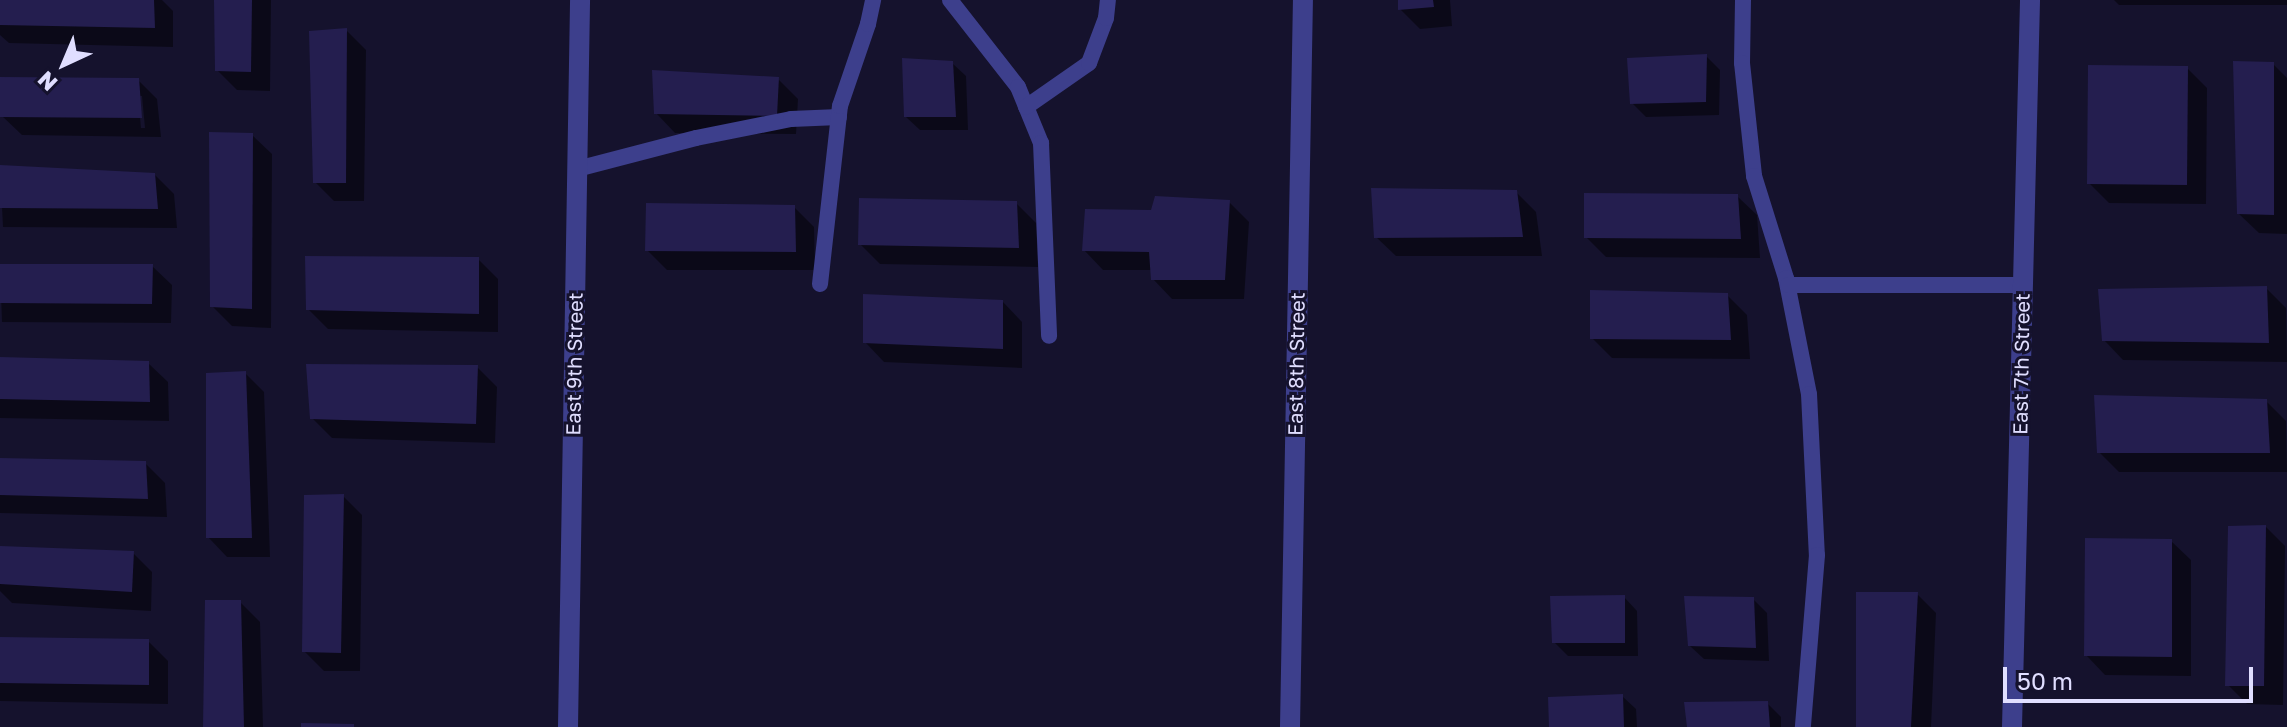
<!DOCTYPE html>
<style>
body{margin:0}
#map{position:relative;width:2287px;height:727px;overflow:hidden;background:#15122d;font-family:"Golos Text",sans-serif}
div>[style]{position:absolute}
.shadow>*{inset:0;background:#0007}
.building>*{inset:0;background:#241e4f}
.lane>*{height:16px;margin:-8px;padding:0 8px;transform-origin:8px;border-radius:8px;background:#3d3f8c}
.street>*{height:20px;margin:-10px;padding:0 10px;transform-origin:10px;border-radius:10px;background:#3d3f8c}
span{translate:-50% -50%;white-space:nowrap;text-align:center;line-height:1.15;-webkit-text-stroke:6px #15122d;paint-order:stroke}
.street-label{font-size:20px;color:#e0deff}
.north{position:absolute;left:24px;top:24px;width:80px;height:80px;-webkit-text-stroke:6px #15122d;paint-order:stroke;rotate:224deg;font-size:22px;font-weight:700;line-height:32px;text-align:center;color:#e0deff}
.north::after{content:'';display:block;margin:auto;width:28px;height:36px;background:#e0deff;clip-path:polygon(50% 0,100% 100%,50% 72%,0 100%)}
.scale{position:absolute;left:2003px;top:667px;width:250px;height:36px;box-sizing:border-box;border:4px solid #e0deff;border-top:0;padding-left:10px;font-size:24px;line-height:28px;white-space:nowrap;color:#e0deff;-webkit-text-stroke:6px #15122d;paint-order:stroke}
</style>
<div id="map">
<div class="shadow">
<i style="clip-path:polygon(0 0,162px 0,173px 11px,173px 47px,9px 43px,0 35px)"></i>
<i style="clip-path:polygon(216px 0,271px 0,270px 91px,237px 90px,217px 70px)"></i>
<i style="clip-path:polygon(1400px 0,1450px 0,1452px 26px,1420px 29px,1400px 9px)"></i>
<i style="clip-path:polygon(2114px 0,2287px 0,2287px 5px,2119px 5px)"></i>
<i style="clip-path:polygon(346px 30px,366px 50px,364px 201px,334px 201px,315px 182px)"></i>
<i style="clip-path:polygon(1706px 56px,1720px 70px,1719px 115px,1646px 117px,1632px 103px)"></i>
<i style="clip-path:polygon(952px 63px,966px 76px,968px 130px,920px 130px,906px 117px)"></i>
<i style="clip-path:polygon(2273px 64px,2287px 78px,2287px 234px,2259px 233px,2239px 214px)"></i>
<i style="clip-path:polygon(2187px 68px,2207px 88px,2206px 204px,2109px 203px,2089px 183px)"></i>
<i style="clip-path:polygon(evenodd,0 79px,138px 80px,157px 99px,161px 137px,22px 135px,2px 116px,0 79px,138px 96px,142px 96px,145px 128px,141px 128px,138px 96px)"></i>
<i style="clip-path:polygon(778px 79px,798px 99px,796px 134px,675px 133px,656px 113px)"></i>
<i style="clip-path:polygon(252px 135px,272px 154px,271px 328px,232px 326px,212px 306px)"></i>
<i style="clip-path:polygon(0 167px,154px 174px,174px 194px,177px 228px,3px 227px)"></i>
<i style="clip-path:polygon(1516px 192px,1536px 212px,1542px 256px,1396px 256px,1376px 237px)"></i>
<i style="clip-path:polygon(1737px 196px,1757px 215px,1760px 258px,1606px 257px,1586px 237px)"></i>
<i style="clip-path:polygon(1229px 202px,1249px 222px,1244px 299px,1172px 299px,1153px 279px,1152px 270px,1103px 270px,1084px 250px)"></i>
<i style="clip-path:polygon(1016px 203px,1036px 223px,1038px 267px,880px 264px,860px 244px)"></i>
<i style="clip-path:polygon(794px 207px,814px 227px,815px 270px,667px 270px,647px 250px)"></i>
<i style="clip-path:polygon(478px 259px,498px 279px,498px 332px,328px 329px,308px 309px)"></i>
<i style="clip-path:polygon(0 266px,152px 266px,172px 285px,171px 323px,2px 322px)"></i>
<i style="clip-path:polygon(2266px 288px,2286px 308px,2287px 362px,2123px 360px,2104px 340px)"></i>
<i style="clip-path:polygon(1727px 295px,1747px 315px,1750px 359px,1612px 358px,1592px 338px)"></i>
<i style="clip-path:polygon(1003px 302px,1022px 322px,1022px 368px,884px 362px,865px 342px)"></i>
<i style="clip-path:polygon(0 359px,148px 363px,168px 382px,169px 421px,0 418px)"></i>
<i style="clip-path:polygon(477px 367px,497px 387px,495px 443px,332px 438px,312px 418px)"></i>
<i style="clip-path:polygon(245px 373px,264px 392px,270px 557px,227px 557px,208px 537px)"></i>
<i style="clip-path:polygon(2266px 401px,2286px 421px,2287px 472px,2119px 472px,2099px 452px)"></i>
<i style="clip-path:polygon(0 460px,145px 463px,165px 483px,167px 517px,0 513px)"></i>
<i style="clip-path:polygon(343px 496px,362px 515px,360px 671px,324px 671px,304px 651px)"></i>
<i style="clip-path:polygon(2266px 527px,2285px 546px,2283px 705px,2247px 704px,2228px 685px)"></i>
<i style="clip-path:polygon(2171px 541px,2191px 560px,2191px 676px,2105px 675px,2086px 655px)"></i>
<i style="clip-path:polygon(0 548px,133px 553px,152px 572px,151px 611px,12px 603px,0 591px)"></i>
<i style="clip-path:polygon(1917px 594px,1936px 613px,1931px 727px,1858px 727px)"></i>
<i style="clip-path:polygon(1624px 597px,1637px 611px,1638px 656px,1568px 656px,1554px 642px)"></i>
<i style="clip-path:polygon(1753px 599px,1767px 613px,1769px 661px,1704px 659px,1690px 646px)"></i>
<i style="clip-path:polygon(240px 602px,260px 622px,263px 727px,205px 727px)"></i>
<i style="clip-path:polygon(0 639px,148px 641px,168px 661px,168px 704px,0 701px)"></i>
<i style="clip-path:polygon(1622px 696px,1636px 709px,1637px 727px,1551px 727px)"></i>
<i style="clip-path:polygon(1767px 703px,1781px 717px,1781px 727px,1689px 727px)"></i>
</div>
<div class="building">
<i style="clip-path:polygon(0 0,154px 0,155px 28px,0 25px)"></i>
<i style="clip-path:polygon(214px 0,252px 0,251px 72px,215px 71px)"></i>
<i style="clip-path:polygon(1398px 0,1433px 0,1434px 7px,1398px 10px)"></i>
<i style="clip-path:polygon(347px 28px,346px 183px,313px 183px,309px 31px)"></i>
<i style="clip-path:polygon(1707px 54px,1706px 102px,1630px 104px,1627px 58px)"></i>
<i style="clip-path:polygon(902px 58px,953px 61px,956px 117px,904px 117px)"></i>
<i style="clip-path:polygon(2233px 61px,2274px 62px,2274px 215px,2237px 214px)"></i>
<i style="clip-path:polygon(2088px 65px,2188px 66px,2187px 185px,2087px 184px)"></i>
<i style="clip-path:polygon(652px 70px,779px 77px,777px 116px,654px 114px)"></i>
<i style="clip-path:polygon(0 77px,139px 78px,142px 118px,0 117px)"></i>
<i style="clip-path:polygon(209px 132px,253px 133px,252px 309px,210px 307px)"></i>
<i style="clip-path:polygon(0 165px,155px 173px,158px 209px,0 208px)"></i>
<i style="clip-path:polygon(1371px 188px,1517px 190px,1523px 237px,1374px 238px)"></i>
<i style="clip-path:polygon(1584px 193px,1738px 194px,1741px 239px,1584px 238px)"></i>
<i style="clip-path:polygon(1155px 196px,1230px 200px,1225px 280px,1151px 280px,1149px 252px,1082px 251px,1085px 209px,1151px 210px)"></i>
<i style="clip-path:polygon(859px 198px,1017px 201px,1019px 248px,858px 245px)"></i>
<i style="clip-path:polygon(646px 203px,795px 205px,796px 252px,645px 251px)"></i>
<i style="clip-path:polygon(305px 256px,479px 257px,479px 314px,306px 310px)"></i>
<i style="clip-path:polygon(0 264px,153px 264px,152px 304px,0 303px)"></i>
<i style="clip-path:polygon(2267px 286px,2269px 343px,2102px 341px,2098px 289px)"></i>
<i style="clip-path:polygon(1590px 290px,1728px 293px,1731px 340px,1590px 339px)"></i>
<i style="clip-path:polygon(863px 294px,1003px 300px,1003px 349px,863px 343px)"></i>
<i style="clip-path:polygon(0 357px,149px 361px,150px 402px,0 399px)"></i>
<i style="clip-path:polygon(306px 364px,478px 365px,476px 424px,310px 419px)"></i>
<i style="clip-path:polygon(246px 371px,252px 538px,206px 538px,206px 373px)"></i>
<i style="clip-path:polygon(2094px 395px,2267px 399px,2270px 453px,2097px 453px)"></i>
<i style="clip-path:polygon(0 458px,146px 461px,148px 499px,0 495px)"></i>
<i style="clip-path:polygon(344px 494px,341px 653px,302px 652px,304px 495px)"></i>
<i style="clip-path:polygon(2266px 525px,2264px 686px,2225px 686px,2228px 526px)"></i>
<i style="clip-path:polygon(2085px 538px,2172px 539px,2172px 657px,2084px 656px)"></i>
<i style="clip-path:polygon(0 546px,134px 551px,132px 592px,0 584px)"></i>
<i style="clip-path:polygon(1856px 592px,1918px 592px,1911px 727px,1856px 727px)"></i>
<i style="clip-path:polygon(1625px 595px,1625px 643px,1552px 643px,1550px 596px)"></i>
<i style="clip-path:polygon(1684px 596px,1754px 597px,1756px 648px,1688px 646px)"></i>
<i style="clip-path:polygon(205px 600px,241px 600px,244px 727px,203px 727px)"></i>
<i style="clip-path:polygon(0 637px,149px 639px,149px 685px,0 683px)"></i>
<i style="clip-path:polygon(1623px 694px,1624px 727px,1549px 727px,1548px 697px)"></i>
<i style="clip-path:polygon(1768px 701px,1770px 727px,1687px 727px,1684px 702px)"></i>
<i style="clip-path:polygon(301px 723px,354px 724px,354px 727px,301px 727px)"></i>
</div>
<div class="lane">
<i style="left:950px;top:0;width:110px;rotate:52deg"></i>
<i style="left:1018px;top:87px;width:61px;rotate:67.7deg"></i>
<i style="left:1041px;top:143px;width:193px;rotate:87.6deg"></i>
<i style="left:1743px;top:0;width:63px;rotate:90.9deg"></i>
<i style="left:1742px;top:63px;width:114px;rotate:83.9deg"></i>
<i style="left:1754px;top:176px;width:107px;rotate:72.6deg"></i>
<i style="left:1786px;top:278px;width:118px;rotate:78.8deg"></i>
<i style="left:1809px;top:394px;width:161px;rotate:87.2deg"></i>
<i style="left:1817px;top:555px;width:173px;rotate:94.7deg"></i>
<i style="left:1026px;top:107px;width:77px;rotate:-34.9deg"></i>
<i style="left:1089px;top:63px;width:48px;rotate:-69.3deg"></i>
<i style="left:1106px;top:18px;width:18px;rotate:-84deg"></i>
<i style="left:577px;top:169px;width:123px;rotate:-14.6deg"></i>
<i style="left:696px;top:138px;width:97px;rotate:-11.3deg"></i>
<i style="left:791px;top:119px;width:48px;rotate:-2.4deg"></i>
<i style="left:820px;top:284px;width:179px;rotate:-83.6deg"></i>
<i style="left:840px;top:106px;width:87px;rotate:-71.1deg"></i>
<i style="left:868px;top:24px;width:25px;rotate:-78deg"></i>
<i style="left:1788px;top:285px;width:235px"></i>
</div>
<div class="street">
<i style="left:568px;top:727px;width:727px;rotate:-89.05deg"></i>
<i style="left:1290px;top:727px;width:727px;rotate:-88.98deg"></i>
<i style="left:2012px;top:727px;width:727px;rotate:-88.58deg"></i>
</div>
<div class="street-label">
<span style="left:574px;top:364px;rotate:-89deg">East 9th Street</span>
<span style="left:1296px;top:364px;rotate:-89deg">East 8th Street</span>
<span style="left:2021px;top:364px;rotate:-89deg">East 7th Street</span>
</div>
<div class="north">N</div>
<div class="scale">50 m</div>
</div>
